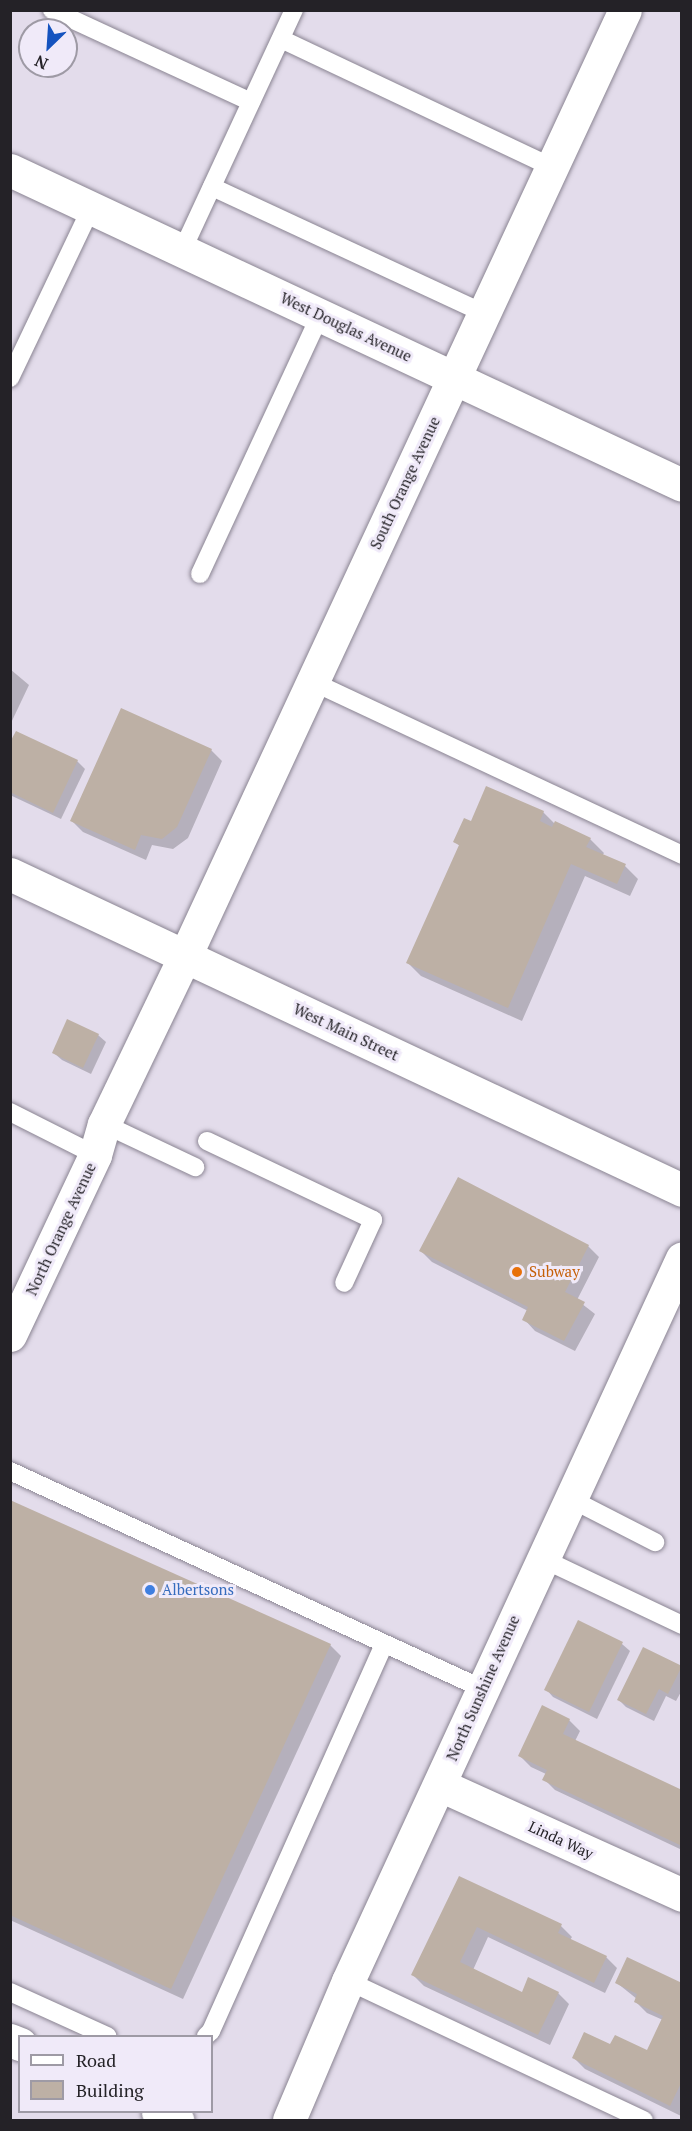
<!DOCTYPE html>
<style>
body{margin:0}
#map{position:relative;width:692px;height:2131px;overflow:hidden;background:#e3dceb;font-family:"PT Serif",serif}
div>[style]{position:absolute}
.shadow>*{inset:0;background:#0003}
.building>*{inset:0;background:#bdb0a5}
.roads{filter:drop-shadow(0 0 2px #8a8492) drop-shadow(0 0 2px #8a8492)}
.service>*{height:18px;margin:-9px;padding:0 9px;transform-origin:9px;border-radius:9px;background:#fff}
.minor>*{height:33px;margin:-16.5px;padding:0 16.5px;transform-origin:16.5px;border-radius:16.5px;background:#fff}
.tertiary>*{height:33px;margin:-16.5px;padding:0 16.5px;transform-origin:16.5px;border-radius:16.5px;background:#fff}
.primary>*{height:33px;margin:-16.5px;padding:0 16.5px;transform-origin:16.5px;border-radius:16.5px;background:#fff}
.dots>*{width:16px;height:16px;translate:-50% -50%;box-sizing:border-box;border:3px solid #f0eaf9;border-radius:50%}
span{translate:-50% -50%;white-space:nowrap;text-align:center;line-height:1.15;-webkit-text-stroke:6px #f0eaf9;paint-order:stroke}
.street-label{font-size:15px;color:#242227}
.food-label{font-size:15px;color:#c56008}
.left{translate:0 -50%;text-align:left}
.shop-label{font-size:15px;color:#366cbe}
.frame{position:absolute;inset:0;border:12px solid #242227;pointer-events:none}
.legend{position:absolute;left:18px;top:2035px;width:195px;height:78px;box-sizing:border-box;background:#f0eaf9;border:2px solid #9e9aa5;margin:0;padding:8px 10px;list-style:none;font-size:18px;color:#242227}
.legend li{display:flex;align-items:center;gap:12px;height:30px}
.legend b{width:30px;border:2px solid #9e9aa5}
.north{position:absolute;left:18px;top:18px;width:60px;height:60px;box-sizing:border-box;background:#f0eaf9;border:2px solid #9e9aa5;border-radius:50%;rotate:205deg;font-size:16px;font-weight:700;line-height:24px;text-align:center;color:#242227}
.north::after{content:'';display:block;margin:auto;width:21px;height:27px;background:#1553bf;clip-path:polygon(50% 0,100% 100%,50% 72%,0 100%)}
</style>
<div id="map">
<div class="shadow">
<i style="clip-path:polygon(10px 669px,29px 685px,10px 725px)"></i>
<i style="clip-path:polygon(16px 733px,77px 761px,85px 769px,61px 819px,10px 795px,10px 745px)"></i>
<i style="clip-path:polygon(211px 750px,222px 761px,188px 838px,173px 849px,152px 845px,146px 860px,83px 832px,72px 821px)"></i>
<i style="clip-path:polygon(543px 812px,554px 823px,590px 839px,604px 853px,602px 856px,625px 866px,638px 879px,630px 896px,585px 876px,522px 1021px,421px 976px,408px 963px,460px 846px,455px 842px,471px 823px)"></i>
<i style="clip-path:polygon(98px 1035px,106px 1042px,91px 1074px,62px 1060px,54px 1053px)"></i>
<i style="clip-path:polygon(588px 1246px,599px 1257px,577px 1300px,595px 1314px,575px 1351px,535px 1331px,524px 1319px,528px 1311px,432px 1262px,421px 1251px)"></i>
<i style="clip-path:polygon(10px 1502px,330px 1645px,341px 1656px,183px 1999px,10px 1920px)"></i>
<i style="clip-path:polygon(579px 1622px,622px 1644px,630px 1651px,597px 1719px,553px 1697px,546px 1689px)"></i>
<i style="clip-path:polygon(643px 1649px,682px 1668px,682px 1690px,676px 1701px,666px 1696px,654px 1721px,626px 1707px,619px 1700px)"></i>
<i style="clip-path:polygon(569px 1720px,580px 1731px,575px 1741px,682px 1791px,682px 1850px,555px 1790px,544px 1779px,546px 1774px,531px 1767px,520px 1756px)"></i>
<i style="clip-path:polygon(459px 1878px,561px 1926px,572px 1937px,570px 1940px,606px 1957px,617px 1968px,605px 1993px,488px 1937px,473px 1970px,522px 1994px,558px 1993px,569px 2004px,550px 2045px,424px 1986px,413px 1975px)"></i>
<i style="clip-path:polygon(617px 1983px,682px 1985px,681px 2116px,585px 2069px,574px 2058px,611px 2046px,647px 2052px,663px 2020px,647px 2013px,636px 2002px,637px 1999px)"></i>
</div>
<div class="building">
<i style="clip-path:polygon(121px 708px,212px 749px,177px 827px,162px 839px,141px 835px,135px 850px,70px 821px)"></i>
<i style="clip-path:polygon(16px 731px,78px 760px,53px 813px,10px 792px,10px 742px)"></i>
<i style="clip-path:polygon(486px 786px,544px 811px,540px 821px,552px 827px,555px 821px,591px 838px,586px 847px,626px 864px,617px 884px,571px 864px,508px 1008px,406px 963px,459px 845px,453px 842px,464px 818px,471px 821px)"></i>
<i style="clip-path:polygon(67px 1019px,99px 1034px,83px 1068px,52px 1053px)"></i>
<i style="clip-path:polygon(458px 1177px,589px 1245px,565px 1292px,585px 1302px,564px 1341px,522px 1320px,528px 1307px,419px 1251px)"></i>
<i style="clip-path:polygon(10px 1500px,331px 1644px,171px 1989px,10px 1915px)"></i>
<i style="clip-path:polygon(578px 1620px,623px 1642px,589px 1712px,544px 1690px)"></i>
<i style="clip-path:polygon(643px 1647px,682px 1666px,668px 1694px,659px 1689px,646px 1714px,617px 1700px)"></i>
<i style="clip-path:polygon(542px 1705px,570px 1719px,563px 1734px,682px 1790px,682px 1846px,542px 1780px,547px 1770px,518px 1756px)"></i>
<i style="clip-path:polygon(459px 1876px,562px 1924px,558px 1933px,607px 1956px,594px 1983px,477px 1927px,460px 1962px,522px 1992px,528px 1977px,559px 1992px,538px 2035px,411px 1975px)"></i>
<i style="clip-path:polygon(627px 1957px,682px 1983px,682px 2081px,670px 2106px,572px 2058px,584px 2032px,610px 2044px,615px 2035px,647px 2050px,663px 2016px,634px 2002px,637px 1994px,615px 1983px)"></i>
</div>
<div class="roads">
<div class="service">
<i style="left:52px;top:10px;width:219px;rotate:24.8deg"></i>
<i style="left:281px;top:39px;width:300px;rotate:25.3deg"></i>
<i style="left:212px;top:187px;width:300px;rotate:24.9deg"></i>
<i style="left:182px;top:251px;width:266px;rotate:-65.1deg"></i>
<i style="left:10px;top:378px;width:188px;rotate:-64.5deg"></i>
<i style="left:200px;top:574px;width:285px;rotate:-65.1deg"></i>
<i style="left:313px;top:682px;width:408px;rotate:25.1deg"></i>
<i style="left:10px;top:1112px;width:95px;rotate:26.8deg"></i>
<i style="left:104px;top:1124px;width:101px;rotate:25.3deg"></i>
<i style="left:207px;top:1141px;width:184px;rotate:25.4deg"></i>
<i style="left:373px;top:1220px;width:69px;rotate:114.7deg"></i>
<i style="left:10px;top:1471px;width:521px;rotate:24.74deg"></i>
<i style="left:569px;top:1498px;width:97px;rotate:27.1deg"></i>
<i style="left:541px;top:1558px;width:156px;rotate:25.4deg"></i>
<i style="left:348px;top:1981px;width:327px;rotate:25.2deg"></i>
<i style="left:10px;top:1992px;width:107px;rotate:24.4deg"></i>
<i style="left:206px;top:2036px;width:7px;rotate:-45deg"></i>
<i style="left:211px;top:2031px;width:424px;rotate:-65.9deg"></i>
</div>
<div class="minor">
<i style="left:10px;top:1335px;width:199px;rotate:-64.7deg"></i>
<i style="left:95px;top:1155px;width:32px;rotate:-74deg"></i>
<i style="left:104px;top:1124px;width:187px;rotate:-64.3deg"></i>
<i style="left:185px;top:956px;width:1043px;rotate:-65.06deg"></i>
<i style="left:440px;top:1785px;width:266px;rotate:24.4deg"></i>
<i style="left:10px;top:2040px;width:11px;rotate:22deg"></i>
<i style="left:158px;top:2112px;width:21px;rotate:23deg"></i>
<i style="left:289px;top:2120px;width:151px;rotate:-67deg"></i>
<i style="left:348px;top:1981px;width:796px;rotate:-65.2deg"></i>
</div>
<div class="tertiary">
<i style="left:10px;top:170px;width:742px;rotate:25.11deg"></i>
</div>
<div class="primary">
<i style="left:10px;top:874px;width:743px;rotate:25.18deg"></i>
</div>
</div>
<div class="dots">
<i style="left:517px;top:1272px;background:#e8710a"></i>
<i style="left:150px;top:1590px;background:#3f7fe0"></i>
</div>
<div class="street-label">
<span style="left:346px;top:327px;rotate:25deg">West Douglas Avenue</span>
<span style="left:405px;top:483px;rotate:-65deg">South Orange Avenue</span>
<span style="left:346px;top:1032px;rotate:25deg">West Main Street</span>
<span style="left:61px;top:1229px;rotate:-65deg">North Orange Avenue</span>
<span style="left:483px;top:1688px;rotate:-66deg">North Sunshine Avenue</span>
<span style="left:561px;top:1840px;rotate:25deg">Linda Way</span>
</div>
<div class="food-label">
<span class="left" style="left:529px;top:1272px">Subway</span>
</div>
<div class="shop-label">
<span class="left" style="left:162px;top:1590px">Albertsons</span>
</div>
<div class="frame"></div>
<ul class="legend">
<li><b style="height:8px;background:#fff"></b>Road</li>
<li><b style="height:16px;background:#bdb0a5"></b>Building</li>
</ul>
<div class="north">N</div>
</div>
